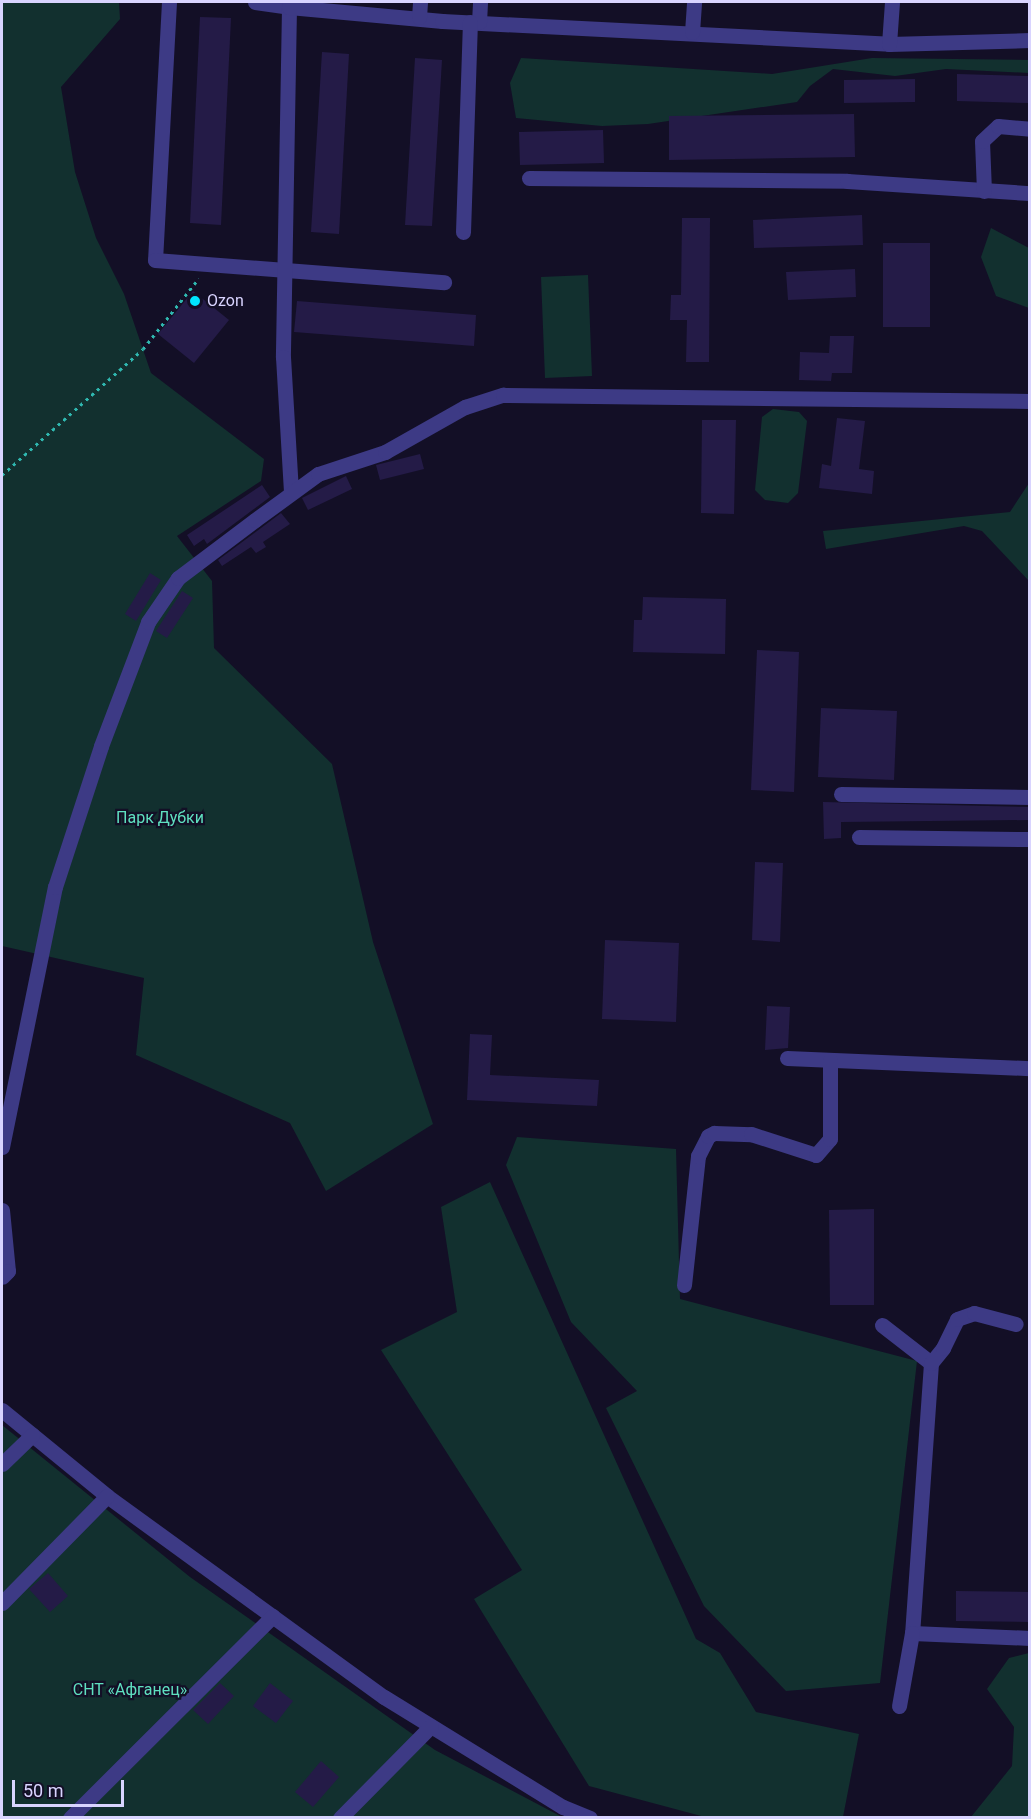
<!DOCTYPE html>
<meta charset="utf-8">
<style>
body{margin:0}
#map{position:relative;width:1031px;height:1819px;overflow:hidden;background:#130f26;font-family:Roboto,sans-serif}
div>[style]{position:absolute}
.green>*{inset:0;background:#12302f}
.building>*{inset:0;background:#241b47}
.path>*{height:3px;margin-top:-1.5px;transform-origin:0;background:repeating-linear-gradient(90deg,#2fb8b0 0 3px,transparent 0 7.5px)}
.minor>*{height:15px;margin:-7.5px;padding:0 7.5px;transform-origin:7.5px;border-radius:7.5px;background:#3d3a85}
.dots>*{width:16px;height:16px;translate:-50% -50%;box-sizing:border-box;border:3px solid #130f26;border-radius:50%}
span{translate:-50% -50%;white-space:nowrap;text-align:center;line-height:1.15;-webkit-text-stroke:4.5px #130f26;paint-order:stroke}
.poi-label{font-size:16px;color:#d9d4ff}
.left{translate:0 -50%;text-align:left}
.park-label{font-size:16px;color:#5fe0c0}
.frame{position:absolute;inset:0;border:3px solid #d9d4ff;pointer-events:none}
.scale{position:absolute;left:12px;top:1780px;width:112px;height:27px;box-sizing:border-box;border:3px solid #d9d4ff;border-top:0;padding-left:8px;font-size:18px;line-height:21px;white-space:nowrap;color:#d9d4ff;-webkit-text-stroke:4px #130f26;paint-order:stroke}
</style>
<div id="map">
<div class="green">
<i style="clip-path:polygon(2px 2px,119px 2px,120px 19px,61px 87px,75px 172px,96px 238px,124px 294px,151px 373px,264px 459px,261px 481px,177px 536px,212px 581px,214px 648px,332px 764px,373px 942px,433px 1124px,326px 1191px,290px 1123px,136px 1055px,144px 978px,2px 946px)"></i>
<i style="clip-path:polygon(521px 58px,772px 74px,872px 58px,1030px 60px,1029px 73px,946px 69px,895px 76px,833px 69px,810px 86px,797px 102px,648px 124px,602px 126px,516px 118px,510px 83px)"></i>
<i style="clip-path:polygon(991px 228px,1029px 248px,1029px 308px,996px 296px,981px 257px)"></i>
<i style="clip-path:polygon(588px 275px,592px 376px,545px 378px,541px 277px)"></i>
<i style="clip-path:polygon(773px 409px,799px 412px,807px 421px,798px 493px,788px 503px,765px 500px,755px 490px,762px 417px)"></i>
<i style="clip-path:polygon(1029px 483px,1029px 581px,982px 531px,964px 526px,826px 549px,823px 531px,1010px 512px)"></i>
<i style="clip-path:polygon(517px 1137px,676px 1149px,680px 1299px,917px 1361px,880px 1683px,786px 1691px,704px 1606px,606px 1408px,637px 1391px,571px 1322px,506px 1165px)"></i>
<i style="clip-path:polygon(490px 1182px,696px 1639px,720px 1653px,756px 1712px,859px 1734px,843px 1817px,705px 1817px,589px 1786px,474px 1599px,522px 1570px,381px 1350px,457px 1312px,441px 1207px)"></i>
<i style="clip-path:polygon(2px 1425px,190px 1577px,435px 1750px,562px 1817px,2px 1817px)"></i>
<i style="clip-path:polygon(1029px 1653px,1029px 1817px,971px 1817px,1012px 1766px,1014px 1727px,987px 1689px,1009px 1658px)"></i>
</div>
<div class="building">
<i style="clip-path:polygon(200px 17px,231px 18px,221px 225px,190px 223px)"></i>
<i style="clip-path:polygon(322px 52px,349px 54px,339px 234px,311px 232px)"></i>
<i style="clip-path:polygon(415px 58px,442px 60px,432px 226px,405px 225px)"></i>
<i style="clip-path:polygon(957px 74px,1029px 76px,1029px 103px,957px 101px)"></i>
<i style="clip-path:polygon(915px 79px,915px 102px,844px 103px,844px 80px)"></i>
<i style="clip-path:polygon(854px 114px,855px 157px,669px 160px,669px 116px)"></i>
<i style="clip-path:polygon(603px 130px,604px 163px,520px 165px,519px 132px)"></i>
<i style="clip-path:polygon(862px 215px,863px 245px,754px 248px,753px 220px)"></i>
<i style="clip-path:polygon(682px 218px,710px 218px,709px 362px,686px 362px,687px 320px,670px 320px,671px 295px,681px 295px)"></i>
<i style="clip-path:polygon(883px 243px,930px 243px,930px 327px,883px 327px)"></i>
<i style="clip-path:polygon(855px 269px,856px 297px,788px 300px,786px 272px)"></i>
<i style="clip-path:polygon(193px 291px,229px 320px,194px 363px,158px 334px)"></i>
<i style="clip-path:polygon(297px 301px,476px 315px,474px 346px,294px 332px)"></i>
<i style="clip-path:polygon(830px 336px,854px 336px,852px 373px,832px 373px,831px 381px,799px 380px,800px 352px,829px 353px)"></i>
<i style="clip-path:polygon(837px 418px,865px 421px,859px 469px,874px 471px,872px 494px,819px 488px,822px 464px,831px 466px)"></i>
<i style="clip-path:polygon(702px 420px,736px 420px,734px 514px,701px 513px)"></i>
<i style="clip-path:polygon(420px 454px,424px 469px,380px 480px,376px 465px)"></i>
<i style="clip-path:polygon(346px 476px,352px 489px,308px 510px,302px 498px)"></i>
<i style="clip-path:polygon(262px 485px,270px 497px,207px 544px,204px 539px,194px 546px,187px 535px)"></i>
<i style="clip-path:polygon(281px 513px,290px 524px,263px 542px,266px 547px,256px 553px,251px 547px,222px 566px,218px 560px)"></i>
<i style="clip-path:polygon(150px 573px,161px 580px,136px 621px,125px 614px)"></i>
<i style="clip-path:polygon(182px 591px,193px 598px,167px 638px,156px 631px)"></i>
<i style="clip-path:polygon(643px 597px,726px 599px,725px 654px,633px 652px,634px 620px,642px 620px)"></i>
<i style="clip-path:polygon(757px 650px,799px 652px,794px 792px,751px 790px)"></i>
<i style="clip-path:polygon(821px 708px,897px 711px,894px 780px,818px 777px)"></i>
<i style="clip-path:polygon(823px 802px,1029px 807px,1029px 820px,841px 822px,841px 838px,824px 839px)"></i>
<i style="clip-path:polygon(755px 862px,783px 863px,780px 942px,752px 940px)"></i>
<i style="clip-path:polygon(605px 940px,679px 943px,676px 1022px,602px 1019px)"></i>
<i style="clip-path:polygon(767px 1006px,790px 1007px,788px 1048px,765px 1050px)"></i>
<i style="clip-path:polygon(470px 1034px,492px 1035px,490px 1075px,599px 1080px,597px 1106px,467px 1100px)"></i>
<i style="clip-path:polygon(874px 1209px,874px 1305px,830px 1305px,829px 1210px)"></i>
<i style="clip-path:polygon(48px 1573px,68px 1596px,50px 1612px,29px 1589px)"></i>
<i style="clip-path:polygon(956px 1591px,1029px 1592px,1029px 1622px,956px 1621px)"></i>
<i style="clip-path:polygon(220px 1683px,234px 1696px,208px 1724px,193px 1710px)"></i>
<i style="clip-path:polygon(270px 1683px,293px 1701px,276px 1723px,253px 1706px)"></i>
<i style="clip-path:polygon(321px 1761px,339px 1777px,313px 1807px,295px 1792px)"></i>
</div>
<div class="path">
<i style="left:2px;top:475px;width:189px;rotate:-41.8deg"></i>
<i style="left:143px;top:349px;width:90px;rotate:-51.7deg"></i>
</div>
<div class="minor">
<i style="left:169px;top:2px;width:258px;rotate:93.1deg"></i>
<i style="left:155px;top:260px;width:290px;rotate:4.4deg"></i>
<i style="left:255px;top:2px;width:34px;rotate:8deg"></i>
<i style="left:289px;top:7px;width:350px;rotate:91deg"></i>
<i style="left:283px;top:357px;width:136px;rotate:86.6deg"></i>
<i style="left:290px;top:2px;width:5px;rotate:101deg"></i>
<i style="left:289px;top:7px;width:154px;rotate:5.2deg"></i>
<i style="left:442px;top:21px;width:448px;rotate:2.9deg"></i>
<i style="left:889px;top:44px;width:141px;rotate:-1.6deg"></i>
<i style="left:419px;top:17px;width:15px;rotate:-86deg"></i>
<i style="left:479px;top:22px;width:20px;rotate:-87deg"></i>
<i style="left:692px;top:32px;width:30px;rotate:-86deg"></i>
<i style="left:889px;top:44px;width:42px;rotate:-85.9deg"></i>
<i style="left:529px;top:178px;width:318px;rotate:0.5deg"></i>
<i style="left:847px;top:181px;width:183px;rotate:3.8deg"></i>
<i style="left:984px;top:191px;width:50px;rotate:-92.3deg"></i>
<i style="left:982px;top:141px;width:22px;rotate:-43deg"></i>
<i style="left:998px;top:126px;width:32px;rotate:5deg"></i>
<i style="left:463px;top:232px;width:210px;rotate:-88.1deg"></i>
<i style="left:841px;top:794px;width:189px;rotate:0.9deg"></i>
<i style="left:859px;top:837px;width:171px;rotate:0.7deg"></i>
<i style="left:787px;top:1058px;width:243px;rotate:2.4deg"></i>
<i style="left:2px;top:1147px;width:265px;rotate:-78.5deg"></i>
<i style="left:55px;top:887px;width:148px;rotate:-71.9deg"></i>
<i style="left:101px;top:746px;width:133px;rotate:-69.2deg"></i>
<i style="left:148px;top:622px;width:53px;rotate:-55.7deg"></i>
<i style="left:178px;top:578px;width:96px;rotate:-37deg"></i>
<i style="left:255px;top:520px;width:78px;rotate:-36.1deg"></i>
<i style="left:318px;top:474px;width:71px;rotate:-18.2deg"></i>
<i style="left:385px;top:452px;width:92px;rotate:-29.4deg"></i>
<i style="left:465px;top:407px;width:40px;rotate:-18deg"></i>
<i style="left:503px;top:395px;width:527px;rotate:0.65deg"></i>
<i style="left:2px;top:1210px;width:61px;rotate:84.4deg"></i>
<i style="left:8px;top:1271px;width:8px;rotate:135deg"></i>
<i style="left:684px;top:1285px;width:130px;rotate:-83.8deg"></i>
<i style="left:698px;top:1156px;width:22px;rotate:-63deg"></i>
<i style="left:708px;top:1136px;width:7px;rotate:-27deg"></i>
<i style="left:714px;top:1133px;width:37px;rotate:2deg"></i>
<i style="left:751px;top:1134px;width:68px;rotate:17.9deg"></i>
<i style="left:816px;top:1155px;width:21px;rotate:-49deg"></i>
<i style="left:830px;top:1139px;width:79px;rotate:-90deg"></i>
<i style="left:882px;top:1325px;width:62px;rotate:37.8deg"></i>
<i style="left:931px;top:1363px;width:271px;rotate:94deg"></i>
<i style="left:912px;top:1633px;width:118px;rotate:2.4deg"></i>
<i style="left:931px;top:1363px;width:19px;rotate:-51deg"></i>
<i style="left:943px;top:1348px;width:32px;rotate:-64deg"></i>
<i style="left:957px;top:1319px;width:18px;rotate:-19deg"></i>
<i style="left:974px;top:1313px;width:43px;rotate:14.7deg"></i>
<i style="left:2px;top:1410px;width:136px;rotate:39.3deg"></i>
<i style="left:107px;top:1496px;width:342px;rotate:36deg"></i>
<i style="left:384px;top:1697px;width:210px;rotate:31.6deg"></i>
<i style="left:563px;top:1807px;width:29px;rotate:22deg"></i>
<i style="left:2px;top:1464px;width:42px;rotate:-44deg"></i>
<i style="left:2px;top:1603px;width:150px;rotate:-45.5deg"></i>
<i style="left:899px;top:1706px;width:74px;rotate:-79.9deg"></i>
<i style="left:70px;top:1818px;width:286px;rotate:-44.9deg"></i>
<i style="left:340px;top:1818px;width:129px;rotate:-45.3deg"></i>
</div>
<div class="dots">
<i style="left:195px;top:301px;background:#00e5ff"></i>
</div>
<div class="poi-label">
<span class="left" style="left:207px;top:301px">Ozon</span>
</div>
<div class="park-label">
<span style="left:160px;top:818px">Парк Дубки</span>
<span style="left:130px;top:1690px">СНТ «Афганец»</span>
</div>
<div class="frame"></div>
<div class="scale">50 m</div>
</div>
